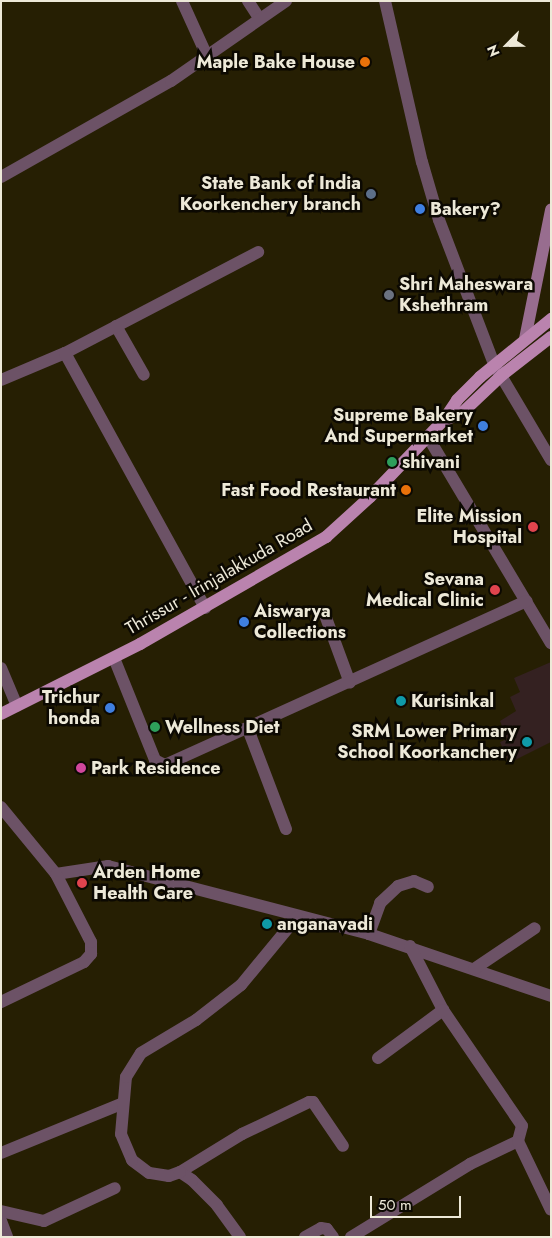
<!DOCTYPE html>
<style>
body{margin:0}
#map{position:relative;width:552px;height:1238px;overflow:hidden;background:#261f03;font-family:Jost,sans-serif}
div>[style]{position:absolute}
.education>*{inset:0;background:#342121}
.minor>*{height:12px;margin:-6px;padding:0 6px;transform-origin:6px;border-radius:6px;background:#6c5266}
.secondary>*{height:12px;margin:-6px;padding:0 6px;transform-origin:6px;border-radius:6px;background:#986d8f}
.primary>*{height:12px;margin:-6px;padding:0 6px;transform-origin:6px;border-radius:6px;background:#ba83ae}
.dots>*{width:14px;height:14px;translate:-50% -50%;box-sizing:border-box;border:2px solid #0c0902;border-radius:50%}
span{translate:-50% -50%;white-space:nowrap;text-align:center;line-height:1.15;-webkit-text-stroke:5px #0c0902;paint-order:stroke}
.poi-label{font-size:18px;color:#ede9d8;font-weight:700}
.right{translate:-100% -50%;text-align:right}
.left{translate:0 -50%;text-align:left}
.street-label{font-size:18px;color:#ede9d8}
.frame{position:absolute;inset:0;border:2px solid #ede9d8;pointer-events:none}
.north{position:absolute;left:482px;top:20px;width:50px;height:50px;-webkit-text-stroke:4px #0c0902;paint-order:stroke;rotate:247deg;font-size:14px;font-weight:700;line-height:20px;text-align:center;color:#ede9d8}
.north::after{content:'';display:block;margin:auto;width:18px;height:22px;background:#ede9d8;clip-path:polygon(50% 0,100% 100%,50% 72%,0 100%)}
.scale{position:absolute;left:370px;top:1196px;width:91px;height:22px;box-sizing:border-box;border:2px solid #ede9d8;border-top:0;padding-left:6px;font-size:15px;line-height:18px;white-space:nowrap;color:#ede9d8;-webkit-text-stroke:4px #0c0902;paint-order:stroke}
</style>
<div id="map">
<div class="education">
<i style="clip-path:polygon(551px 662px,551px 742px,509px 763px,500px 742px,507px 739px,500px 721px,516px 711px,510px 697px,520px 692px,514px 678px)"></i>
</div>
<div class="minor">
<i style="left:182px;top:1px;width:60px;rotate:65.6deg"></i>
<i style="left:248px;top:1px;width:20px;rotate:57deg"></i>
<i style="left:385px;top:1px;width:165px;rotate:77.1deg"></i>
<i style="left:422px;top:162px;width:60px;rotate:73.7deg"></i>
<i style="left:439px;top:220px;width:154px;rotate:69.1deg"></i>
<i style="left:494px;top:364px;width:112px;rotate:59.3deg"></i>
<i style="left:1px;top:177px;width:195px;rotate:-29.5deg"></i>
<i style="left:171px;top:81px;width:140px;rotate:-34.8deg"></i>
<i style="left:116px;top:326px;width:56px;rotate:60.3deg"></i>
<i style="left:65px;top:353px;width:218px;rotate:-27.6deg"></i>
<i style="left:1px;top:380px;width:69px;rotate:-22.9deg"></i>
<i style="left:65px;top:353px;width:291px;rotate:61.2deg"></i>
<i style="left:428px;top:437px;width:240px;rotate:59.2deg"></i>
<i style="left:325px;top:615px;width:72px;rotate:69.8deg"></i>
<i style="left:114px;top:658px;width:110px;rotate:68.1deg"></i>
<i style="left:155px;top:760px;width:11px;rotate:27deg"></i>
<i style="left:165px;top:765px;width:397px;rotate:-24.4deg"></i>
<i style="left:1px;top:668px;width:41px;rotate:67.2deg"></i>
<i style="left:248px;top:729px;width:107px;rotate:69.2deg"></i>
<i style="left:1px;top:807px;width:87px;rotate:50.6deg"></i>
<i style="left:56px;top:874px;width:53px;rotate:-8.7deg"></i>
<i style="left:108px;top:866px;width:270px;rotate:14.6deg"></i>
<i style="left:369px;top:934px;width:192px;rotate:18.8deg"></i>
<i style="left:369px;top:934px;width:33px;rotate:-70deg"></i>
<i style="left:380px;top:903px;width:25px;rotate:-43deg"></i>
<i style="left:398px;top:886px;width:17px;rotate:-17deg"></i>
<i style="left:414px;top:881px;width:15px;rotate:23deg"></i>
<i style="left:410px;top:946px;width:72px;rotate:62.7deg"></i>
<i style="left:443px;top:1010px;width:140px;rotate:55.7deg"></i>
<i style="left:522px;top:1126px;width:16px;rotate:105deg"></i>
<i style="left:474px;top:969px;width:73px;rotate:-33.9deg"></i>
<i style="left:1px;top:1002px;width:92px;rotate:-25.7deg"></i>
<i style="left:84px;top:962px;width:11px;rotate:-49deg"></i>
<i style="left:91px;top:954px;width:12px;rotate:-90deg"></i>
<i style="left:91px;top:942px;width:76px;rotate:-117.2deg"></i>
<i style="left:378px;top:1058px;width:81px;rotate:-36.4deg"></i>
<i style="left:1px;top:1153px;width:130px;rotate:-22.2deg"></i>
<i style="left:180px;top:1172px;width:73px;rotate:-31.5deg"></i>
<i style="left:242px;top:1134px;width:74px;rotate:-25.5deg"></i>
<i style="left:309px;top:1102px;width:4px"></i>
<i style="left:313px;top:1102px;width:53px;rotate:55.7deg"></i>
<i style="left:1px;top:1211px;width:44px;rotate:13.1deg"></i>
<i style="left:44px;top:1221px;width:78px;rotate:-24.9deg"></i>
<i style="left:1px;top:1221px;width:17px;rotate:69deg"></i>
<i style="left:240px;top:1237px;width:39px;rotate:-126deg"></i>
<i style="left:217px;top:1205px;width:35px;rotate:-135deg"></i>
<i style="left:192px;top:1180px;width:14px;rotate:-146deg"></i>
<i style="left:180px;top:1172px;width:12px;rotate:160deg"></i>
<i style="left:169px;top:1176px;width:20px;rotate:-171deg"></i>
<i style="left:149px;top:1173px;width:21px;rotate:-143deg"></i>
<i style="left:132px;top:1160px;width:28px;rotate:-113deg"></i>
<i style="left:121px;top:1134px;width:57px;rotate:-85deg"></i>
<i style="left:126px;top:1077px;width:28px;rotate:-58deg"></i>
<i style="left:141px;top:1053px;width:64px;rotate:-31deg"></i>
<i style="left:196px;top:1020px;width:57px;rotate:-37.9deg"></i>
<i style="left:241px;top:985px;width:88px;rotate:-50.5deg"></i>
<i style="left:305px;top:1237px;width:18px;rotate:-29deg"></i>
<i style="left:321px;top:1228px;width:6px;rotate:9deg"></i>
<i style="left:327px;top:1229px;width:10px;rotate:53deg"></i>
<i style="left:351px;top:1237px;width:140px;rotate:-31.5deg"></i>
<i style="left:470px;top:1164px;width:53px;rotate:-25.6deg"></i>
<i style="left:518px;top:1141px;width:76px;rotate:64.4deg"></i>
</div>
<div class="secondary">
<i style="left:525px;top:339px;width:132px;rotate:-78.6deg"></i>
</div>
<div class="primary">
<i style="left:443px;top:421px;width:25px;rotate:-56deg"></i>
<i style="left:457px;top:400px;width:33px;rotate:-45deg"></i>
<i style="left:480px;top:377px;width:92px;rotate:-39.2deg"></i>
<i style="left:1px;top:714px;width:156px;rotate:-26.7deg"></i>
<i style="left:140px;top:644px;width:215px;rotate:-29.9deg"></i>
<i style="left:326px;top:537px;width:59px;rotate:-42.3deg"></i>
<i style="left:370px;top:497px;width:105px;rotate:-46.2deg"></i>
<i style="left:443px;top:421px;width:22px;rotate:-24deg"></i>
<i style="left:463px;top:412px;width:54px;rotate:-43.5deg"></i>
<i style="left:502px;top:375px;width:62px;rotate:-37.8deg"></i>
</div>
<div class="dots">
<i style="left:365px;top:62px;background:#e8710a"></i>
<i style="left:371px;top:194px;background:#5c6f8a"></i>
<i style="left:420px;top:209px;background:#3f7fe0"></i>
<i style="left:389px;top:295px;background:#6b7280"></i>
<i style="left:483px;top:426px;background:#3f7fe0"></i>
<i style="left:392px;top:462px;background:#2e9e5b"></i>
<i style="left:406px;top:490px;background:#e8710a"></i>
<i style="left:533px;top:527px;background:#e0444e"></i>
<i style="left:495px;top:590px;background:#e0444e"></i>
<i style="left:244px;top:622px;background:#3f7fe0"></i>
<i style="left:401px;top:701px;background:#0f9aa8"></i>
<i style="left:110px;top:708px;background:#3f7fe0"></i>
<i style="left:155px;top:727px;background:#2e9e5b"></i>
<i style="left:527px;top:742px;background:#0f9aa8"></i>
<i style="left:81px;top:768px;background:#d1479c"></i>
<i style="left:82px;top:883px;background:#e0444e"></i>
<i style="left:267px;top:924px;background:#0f9aa8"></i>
</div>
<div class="poi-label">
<span class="right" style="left:355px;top:62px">Maple Bake House</span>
<span class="right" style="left:361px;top:194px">State Bank of India<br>Koorkenchery branch</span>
<span class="left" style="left:430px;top:209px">Bakery?</span>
<span class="left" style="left:399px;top:295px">Shri Maheswara<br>Kshethram</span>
<span class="right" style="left:473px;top:426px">Supreme Bakery<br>And Supermarket</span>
<span class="left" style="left:402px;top:462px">shivani</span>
<span class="right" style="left:396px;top:490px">Fast Food Restaurant</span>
<span class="right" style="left:522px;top:527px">Elite Mission<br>Hospital</span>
<span class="right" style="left:484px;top:590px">Sevana<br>Medical Clinic</span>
<span class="left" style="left:254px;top:622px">Aiswarya<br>Collections</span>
<span class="right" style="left:100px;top:708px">Trichur<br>honda</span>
<span class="left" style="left:411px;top:701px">Kurisinkal</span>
<span class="left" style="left:165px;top:727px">Wellness Diet</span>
<span class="right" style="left:517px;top:742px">SRM Lower Primary<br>School Koorkanchery</span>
<span class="left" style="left:91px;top:768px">Park Residence</span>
<span class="left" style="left:93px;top:883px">Arden Home<br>Health Care</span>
<span class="left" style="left:277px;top:924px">anganavadi</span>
</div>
<div class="street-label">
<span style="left:219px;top:577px;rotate:-30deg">Thrissur - Irinjalakkuda Road</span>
</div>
<div class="frame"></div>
<div class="north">N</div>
<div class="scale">50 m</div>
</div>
